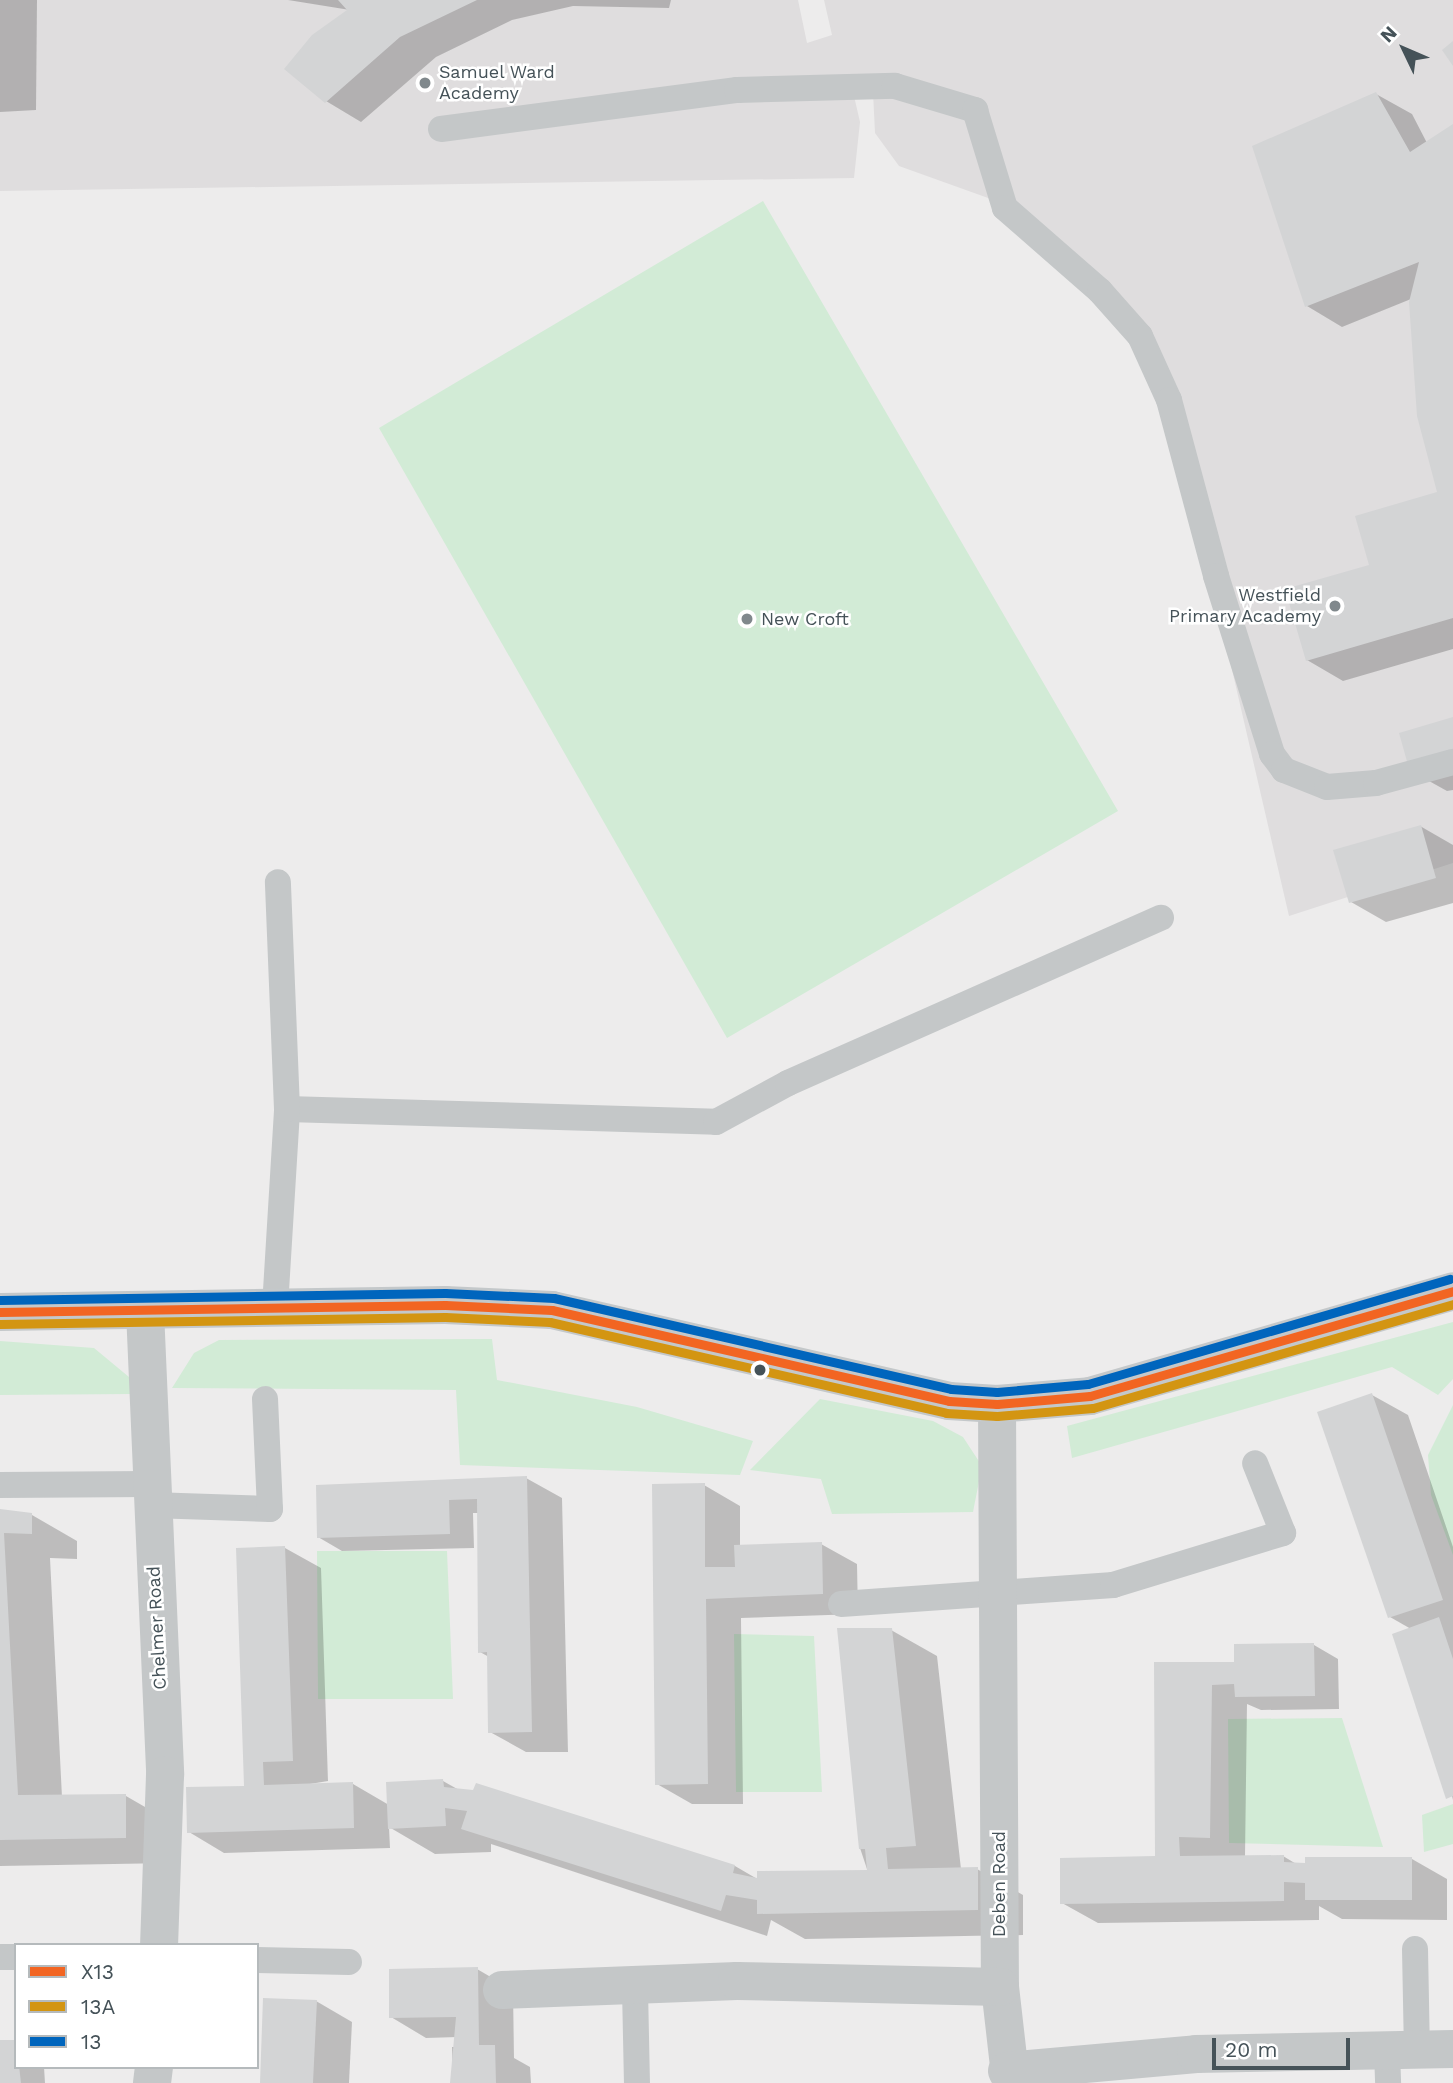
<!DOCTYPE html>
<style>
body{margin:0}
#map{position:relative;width:1453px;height:2083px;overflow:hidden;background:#edecec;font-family:"Work Sans",sans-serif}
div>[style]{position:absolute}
.education>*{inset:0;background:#dfddde}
.green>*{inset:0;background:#d2ebd6}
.shadow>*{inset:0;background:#0003}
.building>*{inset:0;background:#d3d4d5}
.lane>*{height:26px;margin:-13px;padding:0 13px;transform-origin:13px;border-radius:13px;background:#c4c7c8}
.street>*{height:38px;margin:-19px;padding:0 19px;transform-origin:19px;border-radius:19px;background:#c4c7c8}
.secondary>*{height:38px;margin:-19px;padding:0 19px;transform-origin:19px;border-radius:19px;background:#c4c8ca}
.bus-1>*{height:9px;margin:-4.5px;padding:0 4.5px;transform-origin:4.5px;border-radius:4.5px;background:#f26522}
.bus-2>*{height:9px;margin:-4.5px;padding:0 4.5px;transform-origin:4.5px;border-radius:4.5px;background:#d39512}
.bus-3>*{height:9px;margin:-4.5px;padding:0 4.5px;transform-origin:4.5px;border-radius:4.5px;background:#0065bd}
.dots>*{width:19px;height:19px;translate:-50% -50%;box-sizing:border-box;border:4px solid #fff;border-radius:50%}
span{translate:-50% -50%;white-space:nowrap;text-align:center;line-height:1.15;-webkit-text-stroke:5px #fff;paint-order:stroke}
.poi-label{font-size:18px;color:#455258}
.left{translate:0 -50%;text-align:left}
.right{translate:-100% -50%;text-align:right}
.street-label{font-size:18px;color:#455258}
.legend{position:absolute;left:14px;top:1943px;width:245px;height:126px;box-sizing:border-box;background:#fff;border:2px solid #b5babc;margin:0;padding:9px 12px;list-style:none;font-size:21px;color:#455258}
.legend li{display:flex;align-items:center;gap:14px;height:35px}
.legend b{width:35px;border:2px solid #b5babc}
.north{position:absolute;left:1369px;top:14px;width:70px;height:70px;-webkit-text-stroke:5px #fff;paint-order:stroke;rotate:314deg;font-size:19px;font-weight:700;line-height:28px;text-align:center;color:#455258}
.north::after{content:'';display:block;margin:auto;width:24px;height:32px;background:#455258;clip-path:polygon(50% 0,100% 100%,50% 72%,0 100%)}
.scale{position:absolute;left:1212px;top:2038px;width:138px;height:32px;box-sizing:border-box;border:4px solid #455258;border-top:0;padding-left:9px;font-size:21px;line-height:24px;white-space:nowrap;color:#455258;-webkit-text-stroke:5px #fff;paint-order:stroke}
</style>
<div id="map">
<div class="education">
<i style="clip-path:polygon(0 0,798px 0,807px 43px,832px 35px,824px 0,1453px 0,1453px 863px,1289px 916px,1158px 350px,1002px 203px,899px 166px,875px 133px,873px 92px,851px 83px,860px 122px,854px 178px,0 191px)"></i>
</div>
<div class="green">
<i style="clip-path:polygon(763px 201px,1118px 811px,727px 1038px,379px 428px)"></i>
<i style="clip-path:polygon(1453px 1322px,1453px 1379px,1438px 1395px,1392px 1367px,1072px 1458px,1067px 1426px)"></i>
<i style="clip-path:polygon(492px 1339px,497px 1380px,637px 1407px,753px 1441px,740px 1475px,460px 1465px,456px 1390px,172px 1388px,194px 1353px,219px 1340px)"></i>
<i style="clip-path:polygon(0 1341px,94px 1348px,129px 1377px,132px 1394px,0 1395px)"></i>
<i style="clip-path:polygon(820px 1399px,933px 1421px,963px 1437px,982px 1466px,973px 1512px,832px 1514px,821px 1479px,750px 1470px)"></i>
<i style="clip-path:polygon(1453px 1405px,1453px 1555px,1431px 1495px,1428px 1455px)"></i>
<i style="clip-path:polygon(317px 1551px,447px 1551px,453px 1699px,318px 1699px)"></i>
<i style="clip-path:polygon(734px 1634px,814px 1636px,822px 1792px,736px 1792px)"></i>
<i style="clip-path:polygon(1342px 1718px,1383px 1847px,1229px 1843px,1228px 1719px)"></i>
<i style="clip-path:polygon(1453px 1804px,1453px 1844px,1424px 1852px,1422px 1815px)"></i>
</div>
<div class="shadow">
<i style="clip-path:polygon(0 0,37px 0,36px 110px,0 112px)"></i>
<i style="clip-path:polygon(288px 0,671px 0,669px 8px,573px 6px,512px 20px,436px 57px,361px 122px,326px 101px,350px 10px)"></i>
<i style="clip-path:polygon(1376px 94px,1412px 114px,1427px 143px,1453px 126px,1453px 649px,1343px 681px,1307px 660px,1371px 566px,1439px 493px,1411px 299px,1342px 327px,1307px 306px)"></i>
<i style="clip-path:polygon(1453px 719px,1453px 790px,1447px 791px,1411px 771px)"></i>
<i style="clip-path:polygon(1420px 826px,1453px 845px,1453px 903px,1386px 922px,1351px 902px)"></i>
<i style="clip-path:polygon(1372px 1395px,1408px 1415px,1453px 1547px,1453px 1800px,1411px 1629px,1390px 1617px)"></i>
<i style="clip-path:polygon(526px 1478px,562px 1498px,568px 1752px,526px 1752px,490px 1732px,489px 1657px,480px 1652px,479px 1513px,473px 1513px,474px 1548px,342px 1551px,318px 1537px)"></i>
<i style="clip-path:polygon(704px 1485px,740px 1506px,740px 1547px,821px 1544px,857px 1564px,858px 1614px,741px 1618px,743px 1804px,692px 1804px,657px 1784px)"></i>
<i style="clip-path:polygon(0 1514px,32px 1515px,77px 1541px,77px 1559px,50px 1558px,62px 1797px,126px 1796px,171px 1822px,171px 1863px,0 1866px)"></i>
<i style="clip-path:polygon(285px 1548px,321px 1568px,328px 1781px,298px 1786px,353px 1784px,389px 1805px,443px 1781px,459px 1790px,474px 1792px,477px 1785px,735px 1866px,759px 1880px,868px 1872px,860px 1848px,891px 1630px,937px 1656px,961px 1869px,977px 1869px,1023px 1895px,1023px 1935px,805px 1939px,771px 1920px,767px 1936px,491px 1844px,491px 1852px,435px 1854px,389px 1827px,390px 1848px,224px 1853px,189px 1832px,245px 1787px)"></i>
<i style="clip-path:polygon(1314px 1645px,1338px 1659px,1339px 1709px,1261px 1710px,1247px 1704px,1245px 1857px,1283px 1856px,1298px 1865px,1412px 1859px,1447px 1879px,1447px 1920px,1342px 1919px,1319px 1906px,1319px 1920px,1098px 1923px,1062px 1903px,1157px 1858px,1156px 1664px,1233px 1664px)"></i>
<i style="clip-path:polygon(477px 1969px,513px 1990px,514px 2058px,530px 2067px,531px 2083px,453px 2083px,452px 2047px,459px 2047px,458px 2037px,426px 2038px,391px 2017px)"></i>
<i style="clip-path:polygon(316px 2001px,352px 2022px,349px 2083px,261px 2083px)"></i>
<i style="clip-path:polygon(0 2041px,16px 2067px,44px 2067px,45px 2083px,0 2083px)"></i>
</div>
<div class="building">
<i style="clip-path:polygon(338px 0,477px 0,400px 37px,325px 103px,284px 69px,312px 35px,347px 10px)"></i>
<i style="clip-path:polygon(1453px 41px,1453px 66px,1442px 50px)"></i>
<i style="clip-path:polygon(1376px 92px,1410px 152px,1453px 124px,1453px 618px,1306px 661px,1285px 589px,1369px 565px,1355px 516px,1437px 492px,1417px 416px,1409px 302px,1419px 262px,1305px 307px,1252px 146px)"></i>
<i style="clip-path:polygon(1453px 717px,1453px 760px,1410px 772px,1399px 733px)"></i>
<i style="clip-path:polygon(1421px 825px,1436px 878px,1349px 903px,1333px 850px)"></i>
<i style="clip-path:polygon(1372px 1393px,1443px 1600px,1388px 1618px,1317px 1412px)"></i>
<i style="clip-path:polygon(527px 1476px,532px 1732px,488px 1733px,487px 1652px,478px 1653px,477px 1499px,449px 1500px,450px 1534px,317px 1538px,316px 1485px)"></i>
<i style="clip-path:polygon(705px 1483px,705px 1567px,735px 1567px,734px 1545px,822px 1542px,823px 1594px,706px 1599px,708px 1784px,655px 1785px,652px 1484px)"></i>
<i style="clip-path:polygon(0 1509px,32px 1513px,32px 1534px,4px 1533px,18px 1795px,126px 1794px,126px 1838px,0 1840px)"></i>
<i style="clip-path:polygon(285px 1546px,293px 1761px,263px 1762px,264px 1785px,353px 1782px,354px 1828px,187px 1833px,186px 1787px,244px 1786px,236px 1548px)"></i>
<i style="clip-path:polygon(1439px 1617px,1453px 1659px,1453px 1796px,1446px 1799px,1392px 1634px)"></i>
<i style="clip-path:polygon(837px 1628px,892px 1628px,916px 1846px,886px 1848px,888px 1869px,978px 1867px,978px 1910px,757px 1914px,757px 1900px,726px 1895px,721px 1911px,461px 1829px,467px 1811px,445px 1808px,446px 1826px,388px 1829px,386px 1782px,443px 1779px,444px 1787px,473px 1790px,476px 1783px,735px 1865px,733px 1873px,757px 1878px,757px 1871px,867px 1870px,865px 1849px,859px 1849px)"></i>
<i style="clip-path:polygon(1314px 1643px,1315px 1696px,1235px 1697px,1234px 1684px,1212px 1685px,1210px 1838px,1179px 1837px,1180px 1856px,1284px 1855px,1284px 1862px,1305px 1863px,1305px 1857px,1412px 1857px,1412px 1900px,1305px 1900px,1305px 1883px,1284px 1882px,1284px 1901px,1060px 1904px,1060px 1858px,1155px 1856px,1154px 1662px,1234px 1662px,1234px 1644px)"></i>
<i style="clip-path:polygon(478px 1967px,479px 2045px,495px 2045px,496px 2083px,450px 2083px,456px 2017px,389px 2018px,389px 1969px)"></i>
<i style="clip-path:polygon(263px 1998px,317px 2000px,313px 2083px,260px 2083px)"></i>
<i style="clip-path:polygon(0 2040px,16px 2040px,21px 2083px,0 2083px)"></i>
</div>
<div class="lane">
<i style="left:441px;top:129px;width:299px;rotate:-7.5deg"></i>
<i style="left:737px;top:90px;width:158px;rotate:-1.5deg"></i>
<i style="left:895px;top:86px;width:84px;rotate:16.7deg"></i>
<i style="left:975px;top:110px;width:102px;rotate:73deg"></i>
<i style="left:1005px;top:208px;width:126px;rotate:41.1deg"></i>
<i style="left:1100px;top:291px;width:60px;rotate:48.4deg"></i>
<i style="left:1140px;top:336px;width:70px;rotate:65.6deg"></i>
<i style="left:1169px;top:400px;width:182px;rotate:75deg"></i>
<i style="left:1216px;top:576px;width:187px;rotate:72.5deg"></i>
<i style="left:1272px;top:754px;width:20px;rotate:53deg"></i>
<i style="left:1284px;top:770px;width:46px;rotate:21.6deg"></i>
<i style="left:1327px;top:787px;width:49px;rotate:-4.7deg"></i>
<i style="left:1376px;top:783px;width:80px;rotate:-15.3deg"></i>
<i style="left:287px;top:1109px;width:429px;rotate:1.7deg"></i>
<i style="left:716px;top:1122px;width:82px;rotate:-28.4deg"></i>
<i style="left:788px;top:1083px;width:408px;rotate:-23.9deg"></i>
<i style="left:275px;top:1307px;width:198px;rotate:-86.5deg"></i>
<i style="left:287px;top:1109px;width:227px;rotate:-92.3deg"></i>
<i style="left:0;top:1485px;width:149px;rotate:-0.4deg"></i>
<i style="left:151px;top:1505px;width:119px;rotate:1.9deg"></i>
<i style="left:270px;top:1509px;width:110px;rotate:-92.6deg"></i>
<i style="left:841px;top:1604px;width:273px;rotate:-4deg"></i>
<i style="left:1113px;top:1585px;width:178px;rotate:-17deg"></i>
<i style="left:1283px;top:1533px;width:75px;rotate:-111.8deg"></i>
<i style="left:1415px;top:1949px;width:102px;rotate:88.9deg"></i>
<i style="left:0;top:1957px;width:16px"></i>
<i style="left:257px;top:1960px;width:92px;rotate:1.2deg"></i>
<i style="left:635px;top:1989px;width:94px;rotate:88.8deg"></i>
<i style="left:1387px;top:2051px;width:32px;rotate:88deg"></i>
</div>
<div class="street">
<i style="left:145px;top:1311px;width:464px;rotate:87.5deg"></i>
<i style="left:165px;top:1775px;width:170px;rotate:92deg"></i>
<i style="left:997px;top:1404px;width:583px;rotate:89.71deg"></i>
<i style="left:1000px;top:1987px;width:97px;rotate:83.5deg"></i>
<i style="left:502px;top:1990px;width:235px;rotate:-2.2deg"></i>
<i style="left:737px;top:1981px;width:263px;rotate:1.3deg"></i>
<i style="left:1007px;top:2071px;width:190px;rotate:-5.1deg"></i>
<i style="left:1196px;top:2054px;width:257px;rotate:-1.1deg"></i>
<i style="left:152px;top:2083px;width:16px;rotate:-83deg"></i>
</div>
<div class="secondary">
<i style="left:0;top:1312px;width:445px;rotate:-0.9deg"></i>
<i style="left:445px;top:1305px;width:107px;rotate:2.7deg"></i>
<i style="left:552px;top:1310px;width:407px;rotate:12.9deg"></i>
<i style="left:949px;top:1401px;width:48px;rotate:3.6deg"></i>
<i style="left:997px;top:1404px;width:93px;rotate:-4.9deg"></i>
<i style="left:1090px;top:1396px;width:378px;rotate:-16.1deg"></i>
</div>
<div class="bus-1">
<i style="left:0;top:1312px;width:445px;rotate:-0.9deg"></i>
<i style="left:445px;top:1305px;width:107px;rotate:2.7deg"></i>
<i style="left:552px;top:1310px;width:407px;rotate:12.9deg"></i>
<i style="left:949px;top:1401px;width:48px;rotate:3.6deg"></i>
<i style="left:997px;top:1404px;width:93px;rotate:-4.9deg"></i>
<i style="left:1090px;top:1396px;width:378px;rotate:-16.1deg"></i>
</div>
<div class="bus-2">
<i style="left:0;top:1324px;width:445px;rotate:-0.9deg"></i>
<i style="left:445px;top:1317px;width:105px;rotate:2.7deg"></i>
<i style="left:550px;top:1322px;width:406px;rotate:12.9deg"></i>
<i style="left:946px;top:1413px;width:51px;rotate:3.4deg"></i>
<i style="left:997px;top:1416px;width:96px;rotate:-4.8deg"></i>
<i style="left:1093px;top:1408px;width:375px;rotate:-16.1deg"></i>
</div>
<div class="bus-3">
<i style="left:0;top:1300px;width:445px;rotate:-0.9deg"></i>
<i style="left:445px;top:1293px;width:109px;rotate:2.6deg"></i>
<i style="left:554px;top:1298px;width:407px;rotate:12.9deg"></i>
<i style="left:951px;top:1389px;width:46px;rotate:3.7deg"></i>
<i style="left:997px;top:1392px;width:91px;rotate:-5deg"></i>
<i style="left:1088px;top:1384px;width:377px;rotate:-16.2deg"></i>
</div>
<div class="dots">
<i style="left:425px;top:83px;background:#80888c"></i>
<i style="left:1335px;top:606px;background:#80888c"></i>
<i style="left:747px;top:619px;background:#80888c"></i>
<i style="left:760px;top:1370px;background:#455258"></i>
</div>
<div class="poi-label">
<span class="left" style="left:439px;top:83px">Samuel Ward<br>Academy</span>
<span class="right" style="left:1321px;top:606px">Westfield<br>Primary Academy</span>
<span class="left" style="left:761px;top:619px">New Croft</span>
</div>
<div class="street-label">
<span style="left:157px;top:1628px;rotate:-93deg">Chelmer Road</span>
<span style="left:999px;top:1884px;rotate:-90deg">Deben Road</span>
</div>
<ul class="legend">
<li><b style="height:9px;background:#f26522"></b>X13</li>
<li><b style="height:9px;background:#d39512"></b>13A</li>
<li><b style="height:9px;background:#0065bd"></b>13</li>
</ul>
<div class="north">N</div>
<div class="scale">20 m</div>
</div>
